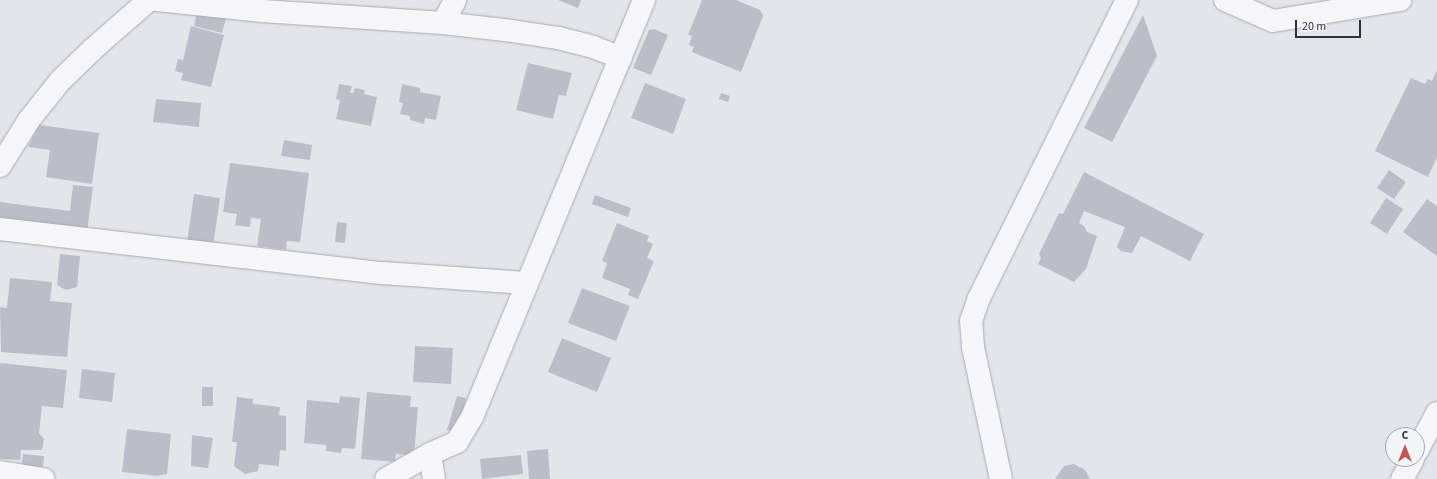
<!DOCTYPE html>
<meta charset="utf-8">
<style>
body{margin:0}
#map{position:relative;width:1437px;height:479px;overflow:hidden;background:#e3e5ea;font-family:"Source Sans 3",sans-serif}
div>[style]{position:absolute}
.building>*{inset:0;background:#bbbec7}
.roads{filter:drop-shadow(0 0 1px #a8abb4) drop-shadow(0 0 1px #a8abb4)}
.minor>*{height:22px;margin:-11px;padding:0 11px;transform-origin:11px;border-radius:11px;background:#f6f6f9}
span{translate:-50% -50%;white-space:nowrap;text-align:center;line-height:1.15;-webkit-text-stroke:4px #f3f4f8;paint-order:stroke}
.north{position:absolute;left:1385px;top:427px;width:40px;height:40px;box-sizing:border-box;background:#f3f4f8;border:1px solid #a3a6af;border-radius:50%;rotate:0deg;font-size:11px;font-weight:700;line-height:16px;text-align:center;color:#2c3141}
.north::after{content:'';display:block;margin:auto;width:14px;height:18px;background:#c55256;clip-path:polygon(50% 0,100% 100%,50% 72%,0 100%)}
.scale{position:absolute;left:1295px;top:20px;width:66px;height:18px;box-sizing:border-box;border:2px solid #2c3141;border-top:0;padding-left:5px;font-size:12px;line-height:14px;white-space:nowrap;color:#2c3141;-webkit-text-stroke:3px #f3f4f8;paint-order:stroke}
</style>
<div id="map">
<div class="building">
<i style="clip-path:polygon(558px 0,581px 0,578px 8px)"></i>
<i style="clip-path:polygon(702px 0,736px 0,760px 10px,763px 16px,741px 72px,692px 52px,694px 47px,689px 45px,692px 36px,688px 35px)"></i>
<i style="clip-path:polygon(197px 11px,226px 18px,222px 33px,194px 26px)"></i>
<i style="clip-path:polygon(1143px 15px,1157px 56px,1112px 142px,1084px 128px)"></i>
<i style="clip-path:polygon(191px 26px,224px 35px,211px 87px,181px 80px,183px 73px,175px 71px,178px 59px,183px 60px)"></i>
<i style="clip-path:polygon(654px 29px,668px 35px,651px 75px,633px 68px,649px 30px)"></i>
<i style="clip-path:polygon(528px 63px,572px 73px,566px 96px,559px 95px,553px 119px,516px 110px)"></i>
<i style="clip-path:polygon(1437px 70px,1437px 157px,1428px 177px,1375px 151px,1411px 78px,1425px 84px,1428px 79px,1432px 81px)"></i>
<i style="clip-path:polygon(645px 83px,686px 99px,673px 134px,631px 118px)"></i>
<i style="clip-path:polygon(339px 84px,352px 86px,350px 93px,353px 93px,355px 88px,365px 90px,364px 94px,377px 97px,371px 126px,336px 119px,340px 100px,336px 99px)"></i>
<i style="clip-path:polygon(402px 84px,420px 88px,420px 92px,441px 96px,436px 120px,425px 118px,424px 124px,410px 120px,410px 116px,400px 114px,403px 103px,399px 102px)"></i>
<i style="clip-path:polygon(721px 93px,730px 96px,728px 102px,719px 99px)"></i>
<i style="clip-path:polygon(156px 99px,201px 103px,199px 127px,153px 122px)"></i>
<i style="clip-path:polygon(39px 125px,99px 133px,92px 184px,46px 177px,50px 150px,28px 147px)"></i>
<i style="clip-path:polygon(284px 140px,312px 145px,310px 160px,281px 156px)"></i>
<i style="clip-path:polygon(230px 163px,309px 173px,300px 242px,287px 241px,286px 250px,257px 246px,261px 219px,251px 218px,250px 227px,235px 225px,237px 214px,223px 212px)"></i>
<i style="clip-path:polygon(1389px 170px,1406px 182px,1394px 199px,1377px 188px)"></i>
<i style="clip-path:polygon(1084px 172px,1204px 234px,1190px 261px,1141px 236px,1132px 253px,1121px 251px,1117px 247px,1125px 227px,1084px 211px,1079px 223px,1084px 226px,1087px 232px,1097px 236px,1086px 269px,1074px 282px,1038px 264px,1041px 258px,1039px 254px,1059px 213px,1063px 214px)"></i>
<i style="clip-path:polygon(73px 185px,93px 187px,87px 232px,0 222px,0 202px,70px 211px)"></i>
<i style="clip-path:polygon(194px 194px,220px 198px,213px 246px,187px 243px)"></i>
<i style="clip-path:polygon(595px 195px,631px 208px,628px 217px,592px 204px)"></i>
<i style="clip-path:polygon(1386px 198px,1403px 209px,1387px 234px,1370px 223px)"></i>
<i style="clip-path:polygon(1427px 199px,1437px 206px,1437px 256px,1403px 232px)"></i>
<i style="clip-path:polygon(337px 222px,347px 223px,345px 243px,335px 242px)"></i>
<i style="clip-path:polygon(617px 223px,649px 236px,647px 241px,653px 244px,647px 258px,654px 261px,638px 299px,628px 295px,630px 289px,602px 278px,607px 263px,602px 261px)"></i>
<i style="clip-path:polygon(60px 254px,80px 256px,77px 287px,66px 290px,57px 285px)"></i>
<i style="clip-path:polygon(10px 278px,52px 282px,50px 301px,72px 303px,67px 357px,1px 352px,0 307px,7px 308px)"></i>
<i style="clip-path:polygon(582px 288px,630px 306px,616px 341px,568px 323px)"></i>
<i style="clip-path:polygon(562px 338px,611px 358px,597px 392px,548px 372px)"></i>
<i style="clip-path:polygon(415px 346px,453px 348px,451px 384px,413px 382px)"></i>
<i style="clip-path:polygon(0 363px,67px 370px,63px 408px,42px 406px,39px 433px,44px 439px,42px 450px,21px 450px,20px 460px,0 459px)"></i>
<i style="clip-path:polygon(82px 369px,115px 373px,112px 402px,79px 398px)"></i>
<i style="clip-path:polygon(202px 387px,213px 387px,213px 406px,202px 406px)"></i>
<i style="clip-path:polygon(367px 392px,411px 396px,410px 407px,418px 407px,414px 456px,396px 454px,395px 462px,361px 459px)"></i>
<i style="clip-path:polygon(340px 396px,360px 398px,355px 449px,342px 448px,341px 453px,326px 451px,326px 445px,304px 443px,307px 400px,339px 403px)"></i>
<i style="clip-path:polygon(457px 396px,466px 398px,464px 407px,469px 406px,453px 430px,447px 430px)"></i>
<i style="clip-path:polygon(237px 397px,253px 399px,253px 404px,280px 407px,279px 415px,286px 416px,286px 451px,280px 450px,279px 466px,259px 464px,258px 471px,245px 474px,234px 466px,237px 442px,232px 442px)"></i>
<i style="clip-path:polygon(127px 429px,171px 434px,167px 474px,156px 476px,122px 472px)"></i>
<i style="clip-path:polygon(192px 435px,213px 438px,208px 468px,191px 466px)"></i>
<i style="clip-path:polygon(548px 449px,550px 479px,529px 479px,527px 451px)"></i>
<i style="clip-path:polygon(23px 454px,44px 456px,43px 466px,32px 470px,22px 463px)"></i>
<i style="clip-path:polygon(521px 455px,523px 474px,482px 479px,480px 459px)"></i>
<i style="clip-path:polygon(1074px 464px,1085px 470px,1090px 479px,1055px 479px,1064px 466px)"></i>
</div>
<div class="roads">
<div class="minor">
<i style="left:157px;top:0;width:106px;rotate:6deg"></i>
<i style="left:262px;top:11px;width:181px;rotate:3.8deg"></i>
<i style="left:443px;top:23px;width:69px;rotate:6.6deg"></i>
<i style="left:512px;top:31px;width:47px;rotate:8.7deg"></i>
<i style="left:558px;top:38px;width:36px;rotate:14deg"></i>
<i style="left:593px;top:47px;width:30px;rotate:21deg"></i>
<i style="left:1225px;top:0;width:52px;rotate:23.6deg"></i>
<i style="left:1273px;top:21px;width:129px;rotate:-9.4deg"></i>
<i style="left:443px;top:23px;width:26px;rotate:-62deg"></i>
<i style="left:0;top:166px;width:54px;rotate:-57.8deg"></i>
<i style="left:29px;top:120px;width:50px;rotate:-51.5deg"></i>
<i style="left:60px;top:81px;width:46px;rotate:-44.1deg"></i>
<i style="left:93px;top:49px;width:74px;rotate:-41.2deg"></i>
<i style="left:0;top:229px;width:386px;rotate:6.6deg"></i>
<i style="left:383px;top:273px;width:143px;rotate:4deg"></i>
<i style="left:1417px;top:451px;width:43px;rotate:-62.2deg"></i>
<i style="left:430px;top:454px;width:25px;rotate:81deg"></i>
<i style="left:0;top:472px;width:44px;rotate:9.2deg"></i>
<i style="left:386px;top:479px;width:51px;rotate:-29.6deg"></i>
<i style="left:430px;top:454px;width:30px;rotate:-24deg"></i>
<i style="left:457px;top:442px;width:31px;rotate:-59deg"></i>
<i style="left:473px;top:415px;width:449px;rotate:-67.6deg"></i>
<i style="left:1001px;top:479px;width:135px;rotate:-102deg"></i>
<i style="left:973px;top:347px;width:26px;rotate:-94deg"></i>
<i style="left:971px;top:321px;width:24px;rotate:-71deg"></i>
<i style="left:979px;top:298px;width:333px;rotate:-63.6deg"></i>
<i style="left:1402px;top:479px;width:23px;rotate:-61deg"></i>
</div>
</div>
<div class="north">С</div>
<div class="scale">20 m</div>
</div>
